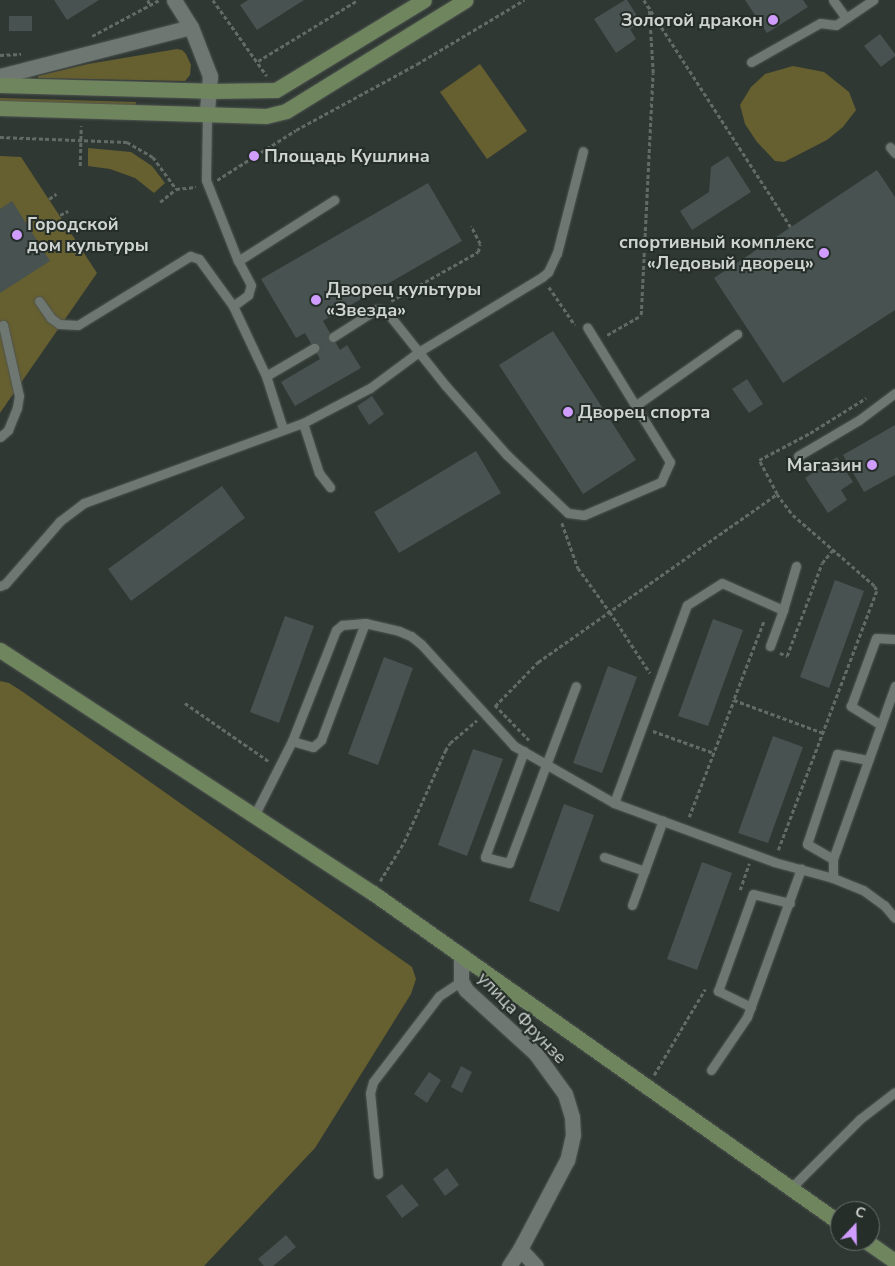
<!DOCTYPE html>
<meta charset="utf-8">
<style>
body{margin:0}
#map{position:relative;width:895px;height:1266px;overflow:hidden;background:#303834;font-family:"Nunito Sans",sans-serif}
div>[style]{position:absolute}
.green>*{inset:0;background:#665f2f}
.building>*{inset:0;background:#475251}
.path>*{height:2.5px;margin-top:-1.25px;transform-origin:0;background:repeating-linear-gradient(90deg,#646b67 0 4px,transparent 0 6.5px)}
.roads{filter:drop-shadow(0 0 1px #4f5551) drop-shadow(0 0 1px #4f5551)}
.service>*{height:9px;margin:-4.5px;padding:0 4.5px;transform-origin:4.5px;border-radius:4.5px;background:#6e7771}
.minor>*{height:15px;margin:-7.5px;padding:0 7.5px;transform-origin:7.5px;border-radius:7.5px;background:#6e7771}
.primary>*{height:15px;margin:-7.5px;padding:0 7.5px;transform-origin:7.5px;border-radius:7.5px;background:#6f855e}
.dots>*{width:14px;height:14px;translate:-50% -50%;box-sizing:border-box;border:2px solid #262e2a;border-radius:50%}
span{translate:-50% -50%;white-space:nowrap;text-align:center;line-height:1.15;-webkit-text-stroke:4px #262e2a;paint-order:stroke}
.poi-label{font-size:18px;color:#ced3d0;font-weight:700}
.right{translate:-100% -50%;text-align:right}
.left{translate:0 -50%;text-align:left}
.street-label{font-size:18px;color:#ced3d0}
.north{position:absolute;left:830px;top:1201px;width:50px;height:50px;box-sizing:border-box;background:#262e2a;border:1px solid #69706c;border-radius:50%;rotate:21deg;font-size:14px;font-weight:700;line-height:20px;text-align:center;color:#ced3d0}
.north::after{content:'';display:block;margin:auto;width:18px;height:22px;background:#d09dff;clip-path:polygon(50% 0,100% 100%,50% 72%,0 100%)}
</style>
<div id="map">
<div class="green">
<i style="clip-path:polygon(177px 49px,182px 50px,186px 54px,191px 65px,190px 75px,185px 81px,38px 78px,38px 76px,88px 64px)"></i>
<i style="clip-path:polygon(480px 64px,527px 131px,487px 159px,440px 92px)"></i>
<i style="clip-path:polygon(793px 66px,824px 72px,849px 92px,856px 110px,843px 127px,827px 140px,784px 162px,775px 161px,757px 142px,745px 124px,740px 105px,751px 87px,765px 74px)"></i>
<i style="clip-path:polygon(0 98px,136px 102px,135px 107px,0 103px)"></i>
<i style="clip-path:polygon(88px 148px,131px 152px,152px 166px,165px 183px,154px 193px,135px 178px,110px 169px,88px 166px)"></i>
<i style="clip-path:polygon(0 156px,21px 157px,97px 273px,0 413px)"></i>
<i style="clip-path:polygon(0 681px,9px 683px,23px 692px,412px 967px,416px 979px,411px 994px,315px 1148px,204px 1266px,0 1266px)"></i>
</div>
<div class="building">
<i style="clip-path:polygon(54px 0,99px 0,67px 20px)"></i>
<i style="clip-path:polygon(248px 0,304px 0,257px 30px,240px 5px)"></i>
<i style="clip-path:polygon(625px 0,627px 0,641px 22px,630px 29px,636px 39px,616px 53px,594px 19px)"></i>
<i style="clip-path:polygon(745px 0,803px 0,808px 7px,767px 33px)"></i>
<i style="clip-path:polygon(9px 16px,32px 16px,32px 31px,9px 31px)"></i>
<i style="clip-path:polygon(880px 34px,895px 54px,895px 56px,881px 67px,864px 46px)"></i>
<i style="clip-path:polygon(728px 156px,751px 192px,692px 230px,680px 211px,709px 192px,711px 167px)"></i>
<i style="clip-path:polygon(877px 170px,895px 197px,895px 310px,783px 383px,714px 278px)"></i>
<i style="clip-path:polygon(428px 183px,462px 241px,323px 321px,340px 350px,347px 345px,361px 368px,295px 406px,281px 382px,320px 359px,305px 333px,296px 338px,261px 279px)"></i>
<i style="clip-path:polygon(12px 201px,50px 261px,0 293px,0 209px)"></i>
<i style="clip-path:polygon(553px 331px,636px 460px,583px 494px,499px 365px)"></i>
<i style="clip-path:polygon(747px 379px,763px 404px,749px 413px,732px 389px)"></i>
<i style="clip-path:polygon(372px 396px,384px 414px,369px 425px,357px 406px)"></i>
<i style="clip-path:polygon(895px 425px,895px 475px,864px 492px,843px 455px)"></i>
<i style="clip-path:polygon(476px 451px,501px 493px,399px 553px,374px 512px)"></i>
<i style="clip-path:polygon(837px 457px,853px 482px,841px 490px,847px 500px,828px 513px,805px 478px)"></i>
<i style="clip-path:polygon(222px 486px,245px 518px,131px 601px,108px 569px)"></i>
<i style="clip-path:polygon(835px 580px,864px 591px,829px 688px,800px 677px)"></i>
<i style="clip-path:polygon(285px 616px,314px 626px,279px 723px,250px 712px)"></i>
<i style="clip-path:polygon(713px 619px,743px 630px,708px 726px,678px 716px)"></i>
<i style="clip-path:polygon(384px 657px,413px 668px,378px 765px,348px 754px)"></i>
<i style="clip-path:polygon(608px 666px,637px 677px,602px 773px,573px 763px)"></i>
<i style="clip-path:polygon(773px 736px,803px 747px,768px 843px,738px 833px)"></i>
<i style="clip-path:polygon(473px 749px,503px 759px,467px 856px,438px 845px)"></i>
<i style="clip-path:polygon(564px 804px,594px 815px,559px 912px,529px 901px)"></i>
<i style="clip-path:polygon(702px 862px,732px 873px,697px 970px,667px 959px)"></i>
<i style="clip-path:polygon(461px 1066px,472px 1072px,462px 1093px,451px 1087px)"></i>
<i style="clip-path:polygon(429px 1072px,441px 1080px,427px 1103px,414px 1094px)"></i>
<i style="clip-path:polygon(447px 1168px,459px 1185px,445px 1196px,433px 1179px)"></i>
<i style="clip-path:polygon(402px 1184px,419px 1205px,402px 1218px,386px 1196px)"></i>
<i style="clip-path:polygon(286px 1235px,296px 1247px,273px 1266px,264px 1266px,258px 1259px)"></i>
</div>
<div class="path">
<i style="left:148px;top:0;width:5px;rotate:68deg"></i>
<i style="left:213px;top:0;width:93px;rotate:54.6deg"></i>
<i style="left:644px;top:0;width:270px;rotate:57.1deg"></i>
<i style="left:92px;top:36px;width:76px;rotate:-28.2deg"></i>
<i style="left:0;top:55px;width:21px;rotate:-3deg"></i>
<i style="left:258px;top:61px;width:117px;rotate:-31.4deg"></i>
<i style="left:0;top:137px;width:127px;rotate:2.3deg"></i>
<i style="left:127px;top:142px;width:30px;rotate:30deg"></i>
<i style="left:153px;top:157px;width:39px;rotate:54deg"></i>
<i style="left:80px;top:166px;width:40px;rotate:-88.6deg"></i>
<i style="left:217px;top:180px;width:93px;rotate:-32.3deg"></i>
<i style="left:296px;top:130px;width:138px;rotate:-28.6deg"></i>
<i style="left:417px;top:64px;width:125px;rotate:-30.9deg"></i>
<i style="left:49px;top:199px;width:9px;rotate:-36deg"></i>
<i style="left:160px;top:202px;width:21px;rotate:-39deg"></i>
<i style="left:176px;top:189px;width:20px;rotate:-6deg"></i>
<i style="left:60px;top:215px;width:9px;rotate:-27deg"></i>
<i style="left:69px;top:230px;width:10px;rotate:-29deg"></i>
<i style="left:549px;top:287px;width:46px;rotate:55.6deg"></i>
<i style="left:391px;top:301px;width:100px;rotate:-29.4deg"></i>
<i style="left:478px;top:252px;width:8px;rotate:-76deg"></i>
<i style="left:480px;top:244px;width:20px;rotate:-117deg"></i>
<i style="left:607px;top:335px;width:39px;rotate:-30deg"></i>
<i style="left:641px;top:315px;width:242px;rotate:-87.2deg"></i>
<i style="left:653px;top:73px;width:66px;rotate:-93.5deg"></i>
<i style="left:777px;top:494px;width:26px;rotate:53deg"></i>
<i style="left:793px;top:515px;width:108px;rotate:40.9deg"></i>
<i style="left:875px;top:586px;width:5px;rotate:68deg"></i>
<i style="left:877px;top:591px;width:278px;rotate:110.8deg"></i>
<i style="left:562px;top:523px;width:48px;rotate:70.4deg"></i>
<i style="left:578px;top:568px;width:54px;rotate:54deg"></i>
<i style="left:610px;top:612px;width:73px;rotate:56.7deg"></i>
<i style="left:764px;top:622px;width:84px;rotate:111deg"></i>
<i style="left:734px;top:700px;width:95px;rotate:20.3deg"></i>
<i style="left:780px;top:653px;width:8px;rotate:23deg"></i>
<i style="left:787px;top:656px;width:99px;rotate:-69.4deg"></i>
<i style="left:822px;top:563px;width:17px;rotate:-50deg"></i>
<i style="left:185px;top:703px;width:103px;rotate:34.8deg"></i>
<i style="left:495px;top:705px;width:49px;rotate:45.8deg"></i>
<i style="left:495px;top:706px;width:62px;rotate:-45.7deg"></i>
<i style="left:538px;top:662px;width:292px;rotate:-35.1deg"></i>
<i style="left:777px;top:494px;width:38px;rotate:-118deg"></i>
<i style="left:759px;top:460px;width:58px;rotate:-27.9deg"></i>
<i style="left:810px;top:433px;width:66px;rotate:-32deg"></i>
<i style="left:653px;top:731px;width:65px;rotate:19.8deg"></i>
<i style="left:689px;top:817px;width:125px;rotate:-69deg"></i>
<i style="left:380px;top:881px;width:46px;rotate:-58.4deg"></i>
<i style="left:404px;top:842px;width:100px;rotate:-65.7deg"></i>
<i style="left:445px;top:751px;width:9px;rotate:-58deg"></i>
<i style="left:450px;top:743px;width:35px;rotate:-40deg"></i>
<i style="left:740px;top:890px;width:28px;rotate:-71deg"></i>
<i style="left:654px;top:1075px;width:100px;rotate:-59.3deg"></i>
</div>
<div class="roads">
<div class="service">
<i style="left:833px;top:0;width:22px;rotate:54deg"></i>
<i style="left:751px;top:62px;width:79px;rotate:-29.5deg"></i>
<i style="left:820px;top:23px;width:16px;rotate:7deg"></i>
<i style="left:836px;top:25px;width:45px;rotate:-34deg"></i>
<i style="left:890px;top:147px;width:8px;rotate:50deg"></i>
<i style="left:238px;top:261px;width:114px;rotate:-32.4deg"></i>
<i style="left:39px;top:301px;width:21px;rotate:55deg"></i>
<i style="left:51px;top:318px;width:10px;rotate:37deg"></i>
<i style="left:59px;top:324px;width:19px;rotate:3deg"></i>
<i style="left:78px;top:325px;width:132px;rotate:-31.6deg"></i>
<i style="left:190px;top:256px;width:9px;rotate:18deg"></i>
<i style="left:199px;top:259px;width:58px;rotate:54.1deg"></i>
<i style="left:233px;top:306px;width:19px;rotate:-36deg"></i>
<i style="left:248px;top:295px;width:10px;rotate:-73deg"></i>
<i style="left:251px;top:285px;width:27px;rotate:-118deg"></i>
<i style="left:238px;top:261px;width:87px;rotate:-111.6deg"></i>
<i style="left:206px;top:180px;width:66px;rotate:-89.1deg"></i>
<i style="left:233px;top:306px;width:77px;rotate:64.8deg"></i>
<i style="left:266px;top:376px;width:56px;rotate:72.2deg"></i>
<i style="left:333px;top:337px;width:52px;rotate:-32.5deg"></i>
<i style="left:377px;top:309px;width:9px;rotate:13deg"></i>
<i style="left:386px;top:311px;width:95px;rotate:51.4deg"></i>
<i style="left:445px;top:385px;width:94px;rotate:48.5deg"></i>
<i style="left:507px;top:455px;width:84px;rotate:43.6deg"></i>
<i style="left:568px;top:513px;width:16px;rotate:7deg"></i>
<i style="left:584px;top:515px;width:84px;rotate:-23.2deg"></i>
<i style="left:661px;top:482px;width:22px;rotate:-66deg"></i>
<i style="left:670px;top:462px;width:158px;rotate:-121.6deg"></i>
<i style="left:266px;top:376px;width:56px;rotate:-30.3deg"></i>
<i style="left:635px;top:406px;width:125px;rotate:-35.2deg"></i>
<i style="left:303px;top:423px;width:52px;rotate:72.3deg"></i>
<i style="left:319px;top:473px;width:18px;rotate:52deg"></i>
<i style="left:0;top:437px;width:11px;rotate:-41deg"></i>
<i style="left:8px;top:430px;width:24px;rotate:-68deg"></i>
<i style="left:17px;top:408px;width:12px;rotate:-81deg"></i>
<i style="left:19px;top:396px;width:73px;rotate:-102.7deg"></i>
<i style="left:798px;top:456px;width:71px;rotate:-30.5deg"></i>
<i style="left:859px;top:420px;width:45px;rotate:-36.9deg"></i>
<i style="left:0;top:586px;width:5px;rotate:-22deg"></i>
<i style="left:5px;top:584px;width:84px;rotate:-48.9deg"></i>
<i style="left:60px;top:521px;width:30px;rotate:-37deg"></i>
<i style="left:84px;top:503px;width:233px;rotate:-20.1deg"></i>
<i style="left:303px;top:423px;width:76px;rotate:-27.6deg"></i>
<i style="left:370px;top:388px;width:62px;rotate:-36.5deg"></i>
<i style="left:420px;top:351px;width:143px;rotate:-31.2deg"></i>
<i style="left:542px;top:277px;width:8px;rotate:-40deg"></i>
<i style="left:548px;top:272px;width:21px;rotate:-65deg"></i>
<i style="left:557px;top:253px;width:105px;rotate:-75.7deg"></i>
<i style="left:770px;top:646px;width:38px;rotate:-70deg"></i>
<i style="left:881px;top:725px;width:36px;rotate:-148deg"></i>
<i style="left:851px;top:706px;width:72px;rotate:-69.8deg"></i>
<i style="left:876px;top:638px;width:19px;rotate:3deg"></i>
<i style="left:292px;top:741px;width:22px;rotate:16deg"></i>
<i style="left:313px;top:747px;width:11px;rotate:-41deg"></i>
<i style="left:321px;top:740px;width:125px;rotate:-69.4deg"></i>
<i style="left:524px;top:751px;width:113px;rotate:110.2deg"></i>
<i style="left:485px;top:857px;width:25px;rotate:14deg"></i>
<i style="left:509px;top:863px;width:189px;rotate:-69.3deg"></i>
<i style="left:614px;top:803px;width:211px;rotate:-69.8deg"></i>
<i style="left:687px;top:605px;width:41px;rotate:-32.2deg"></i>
<i style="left:722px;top:583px;width:67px;rotate:23.9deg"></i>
<i style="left:783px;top:610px;width:46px;rotate:-73.5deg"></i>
<i style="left:254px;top:816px;width:84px;rotate:-63.1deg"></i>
<i style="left:292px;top:741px;width:119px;rotate:-68.4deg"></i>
<i style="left:336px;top:630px;width:8px;rotate:-40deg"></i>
<i style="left:342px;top:625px;width:23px;rotate:-5deg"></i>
<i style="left:365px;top:623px;width:35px;rotate:13deg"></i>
<i style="left:399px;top:631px;width:13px;rotate:23deg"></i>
<i style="left:411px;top:636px;width:13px;rotate:39deg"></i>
<i style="left:421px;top:644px;width:138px;rotate:47.6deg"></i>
<i style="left:514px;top:746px;width:115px;rotate:29.7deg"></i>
<i style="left:614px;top:803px;width:171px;rotate:20.2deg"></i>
<i style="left:774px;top:862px;width:61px;rotate:15.2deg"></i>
<i style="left:833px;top:878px;width:32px;rotate:22deg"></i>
<i style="left:863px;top:890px;width:26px;rotate:36deg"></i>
<i style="left:884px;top:905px;width:17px;rotate:50deg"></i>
<i style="left:604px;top:857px;width:43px;rotate:18.9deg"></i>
<i style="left:833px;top:859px;width:30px;rotate:-150deg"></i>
<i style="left:807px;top:844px;width:95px;rotate:-71.6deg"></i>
<i style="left:837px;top:754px;width:32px;rotate:11deg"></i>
<i style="left:833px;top:878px;width:19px;rotate:-90deg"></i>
<i style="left:833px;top:859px;width:184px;rotate:-70.3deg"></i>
<i style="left:632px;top:905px;width:90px;rotate:-70deg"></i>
<i style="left:751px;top:1007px;width:37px;rotate:-154deg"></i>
<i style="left:718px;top:991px;width:103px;rotate:-70.2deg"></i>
<i style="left:753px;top:894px;width:38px;rotate:14deg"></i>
<i style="left:711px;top:1070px;width:64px;rotate:-55.8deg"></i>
<i style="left:747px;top:1017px;width:158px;rotate:-70deg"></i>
<i style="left:378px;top:1174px;width:81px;rotate:-95.6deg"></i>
<i style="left:370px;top:1093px;width:11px;rotate:-75deg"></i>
<i style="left:373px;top:1082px;width:108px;rotate:-52.5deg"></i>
<i style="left:439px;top:996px;width:27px;rotate:-34deg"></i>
<i style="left:790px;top:1189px;width:99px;rotate:-45deg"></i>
<i style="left:860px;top:1119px;width:44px;rotate:-37.6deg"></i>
</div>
<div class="minor">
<i style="left:174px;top:0;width:32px;rotate:58deg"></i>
<i style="left:191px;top:27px;width:53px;rotate:68.8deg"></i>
<i style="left:210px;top:76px;width:38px;rotate:95deg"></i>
<i style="left:0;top:76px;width:197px;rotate:-14.4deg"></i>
<i style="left:461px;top:955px;width:26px;rotate:90deg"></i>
<i style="left:461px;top:981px;width:10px;rotate:61deg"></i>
<i style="left:466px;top:990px;width:95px;rotate:42.4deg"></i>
<i style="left:536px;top:1054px;width:49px;rotate:54.1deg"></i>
<i style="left:565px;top:1094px;width:24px;rotate:73deg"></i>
<i style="left:572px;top:1117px;width:18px;rotate:87deg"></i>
<i style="left:573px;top:1135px;width:26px;rotate:103deg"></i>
<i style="left:567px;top:1160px;width:101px;rotate:117.8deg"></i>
<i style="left:520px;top:1249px;width:20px;rotate:123deg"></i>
<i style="left:520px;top:1249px;width:23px;rotate:47deg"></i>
</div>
<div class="primary">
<i style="left:0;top:85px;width:210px;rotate:1.6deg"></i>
<i style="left:210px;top:91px;width:66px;rotate:-0.9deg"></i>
<i style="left:276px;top:90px;width:173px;rotate:-31.3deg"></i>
<i style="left:0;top:108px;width:266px;rotate:1.7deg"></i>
<i style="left:266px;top:116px;width:21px;rotate:-14deg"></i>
<i style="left:286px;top:111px;width:211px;rotate:-31.7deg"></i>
<i style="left:0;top:650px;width:445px;rotate:33.1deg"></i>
<i style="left:373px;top:893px;width:572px;rotate:35.25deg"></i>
<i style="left:866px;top:1241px;width:35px;rotate:35deg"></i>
</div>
</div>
<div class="dots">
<i style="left:773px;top:20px;background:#d09dff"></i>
<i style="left:254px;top:156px;background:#d09dff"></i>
<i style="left:17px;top:235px;background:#d09dff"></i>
<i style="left:824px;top:253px;background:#d09dff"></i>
<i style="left:316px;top:300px;background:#d09dff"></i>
<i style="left:568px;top:412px;background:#d09dff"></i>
<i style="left:872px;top:465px;background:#d09dff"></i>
</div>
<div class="poi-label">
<span class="right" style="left:763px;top:20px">Золотой дракон</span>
<span class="left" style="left:264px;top:156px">Площадь Кушлина</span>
<span class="left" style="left:27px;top:235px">Городской<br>дом культуры</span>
<span class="right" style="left:814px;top:253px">спортивный комплекс<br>«Ледовый дворец»</span>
<span class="left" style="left:326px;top:300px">Дворец культуры<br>«Звезда»</span>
<span class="left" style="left:578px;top:412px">Дворец спорта</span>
<span class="right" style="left:862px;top:465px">Магазин</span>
</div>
<div class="street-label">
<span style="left:522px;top:1018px;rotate:46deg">улица Фрунзе</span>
</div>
<div class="north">С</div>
</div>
